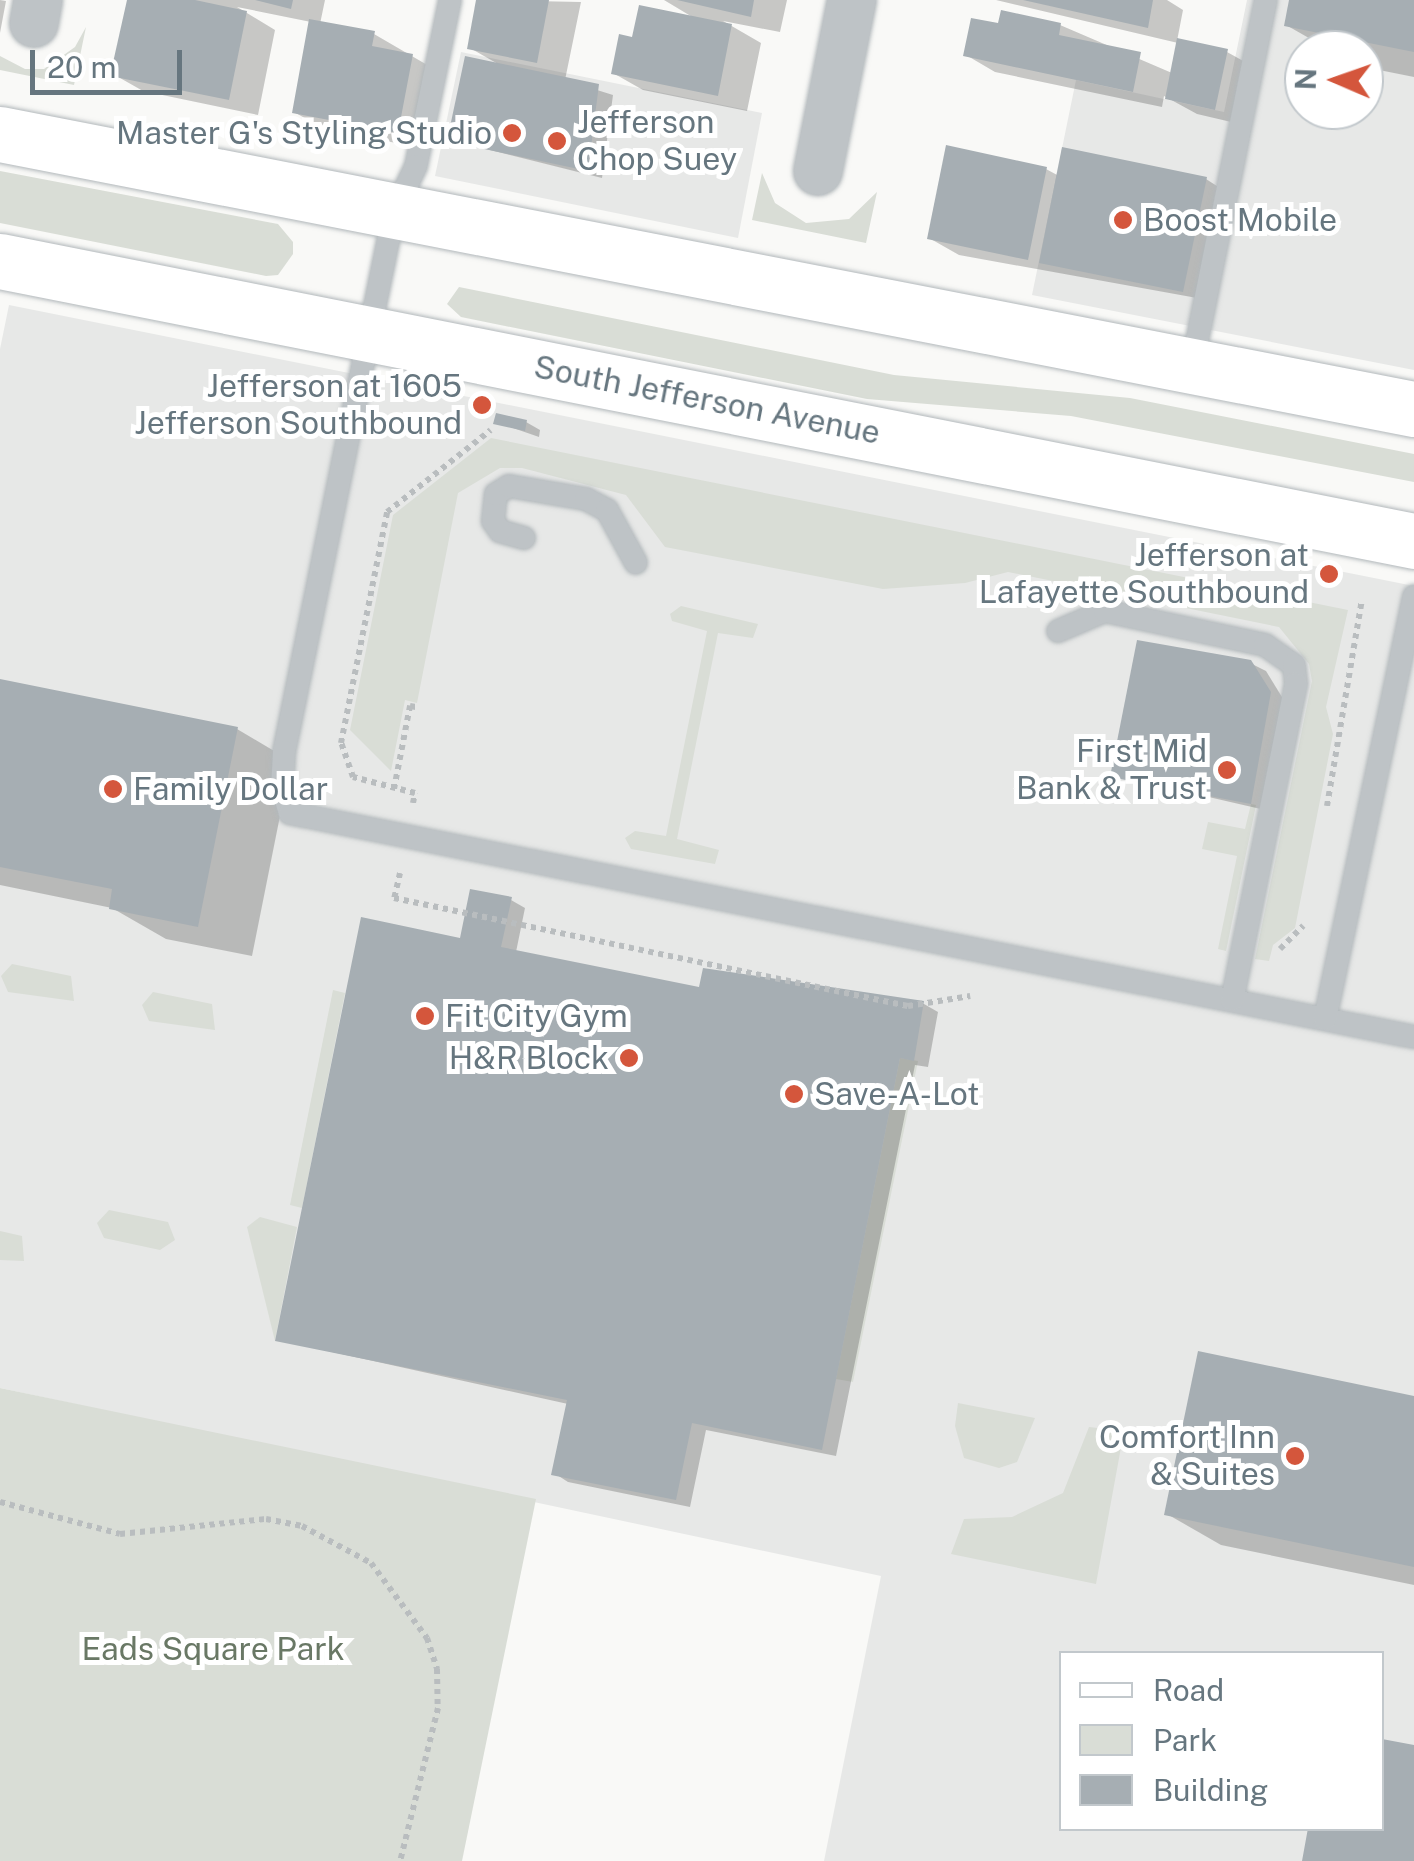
<!DOCTYPE html>
<style>
body{margin:0}
#map{position:relative;width:1414px;height:1861px;overflow:hidden;background:#f9f9f7;font-family:"Public Sans",sans-serif}
div>[style]{position:absolute}
.built>*{inset:0;background:#e7e8e7}
.green>*{inset:0;background:#d9ddd6}
.shadow>*{inset:0;background:#0003}
.building>*{inset:0;background:#a6aeb3}
.path>*{height:6px;margin-top:-3px;transform-origin:0;background:repeating-linear-gradient(90deg,#b9bdbf 0 5px,transparent 0 10px)}
.roads{filter:drop-shadow(0 0 2px #b2b8bb) drop-shadow(0 0 2px #b2b8bb)}
.service>*{height:22px;margin:-11px;padding:0 11px;transform-origin:11px;border-radius:11px;background:#bec3c6}
.minor>*{height:48px;margin:-24px;padding:0 24px;transform-origin:24px;border-radius:24px;background:#bec3c6}
.primary>*{height:55px;margin:-27.5px;padding:0 27.5px;transform-origin:27.5px;border-radius:27.5px;background:#fff}
.dots>*{width:28px;height:28px;translate:-50% -50%;box-sizing:border-box;border:5px solid #fff;border-radius:50%}
span{translate:-50% -50%;white-space:nowrap;text-align:center;line-height:1.15;-webkit-text-stroke:10px #fff;paint-order:stroke}
.poi-label{font-size:32px;color:#66767f}
.left{translate:0 -50%;text-align:left}
.right{translate:-100% -50%;text-align:right}
.street-label{font-size:32px;color:#66767f}
.park-label{font-size:32px;color:#697865}
.legend{position:absolute;left:1059px;top:1651px;width:325px;height:180px;box-sizing:border-box;background:#fff;border:2px solid #c2c8cc;margin:0;padding:12px 18px;list-style:none;font-size:30px;color:#66767f}
.legend li{display:flex;align-items:center;gap:20px;height:50px}
.legend b{width:50px;border:2px solid #c2c8cc}
.north{position:absolute;left:1284px;top:30px;width:100px;height:100px;box-sizing:border-box;background:#fff;border:2px solid #c2c8cc;border-radius:50%;rotate:272deg;font-size:28px;font-weight:700;line-height:40px;text-align:center;color:#66767f}
.north::after{content:'';display:block;margin:auto;width:35px;height:45px;background:#d4563c;clip-path:polygon(50% 0,100% 100%,50% 72%,0 100%)}
.scale{position:absolute;left:30px;top:50px;width:152px;height:45px;box-sizing:border-box;border:5px solid #66767f;border-top:0;padding-left:12px;font-size:30px;line-height:35px;white-space:nowrap;color:#66767f;-webkit-text-stroke:8px #fff;paint-order:stroke}
</style>
<div id="map">
<div class="built">
<i style="clip-path:polygon(evenodd,1247px 0,1414px 0,1414px 370px,1032px 295px,1076px 80px,1224px 112px,1247px 0,1304px 50px,1364px 50px,1364px 110px,1304px 110px,1304px 50px)"></i>
<i style="clip-path:polygon(461px 52px,762px 113px,738px 238px,435px 176px)"></i>
<i style="clip-path:polygon(evenodd,9px 305px,1414px 586px,1414px 1861px,824px 1861px,881px 1576px,0 1388px,0 349px,9px 305px,1062px 1654px,1382px 1654px,1382px 1828px,1062px 1828px,1062px 1654px)"></i>
</div>
<div class="green">
<i style="clip-path:polygon(86px 27px,74px 85px,0 70px,0 56px,25px 69px,44px 69px,75px 47px)"></i>
<i style="clip-path:polygon(0 171px,278px 224px,293px 242px,293px 254px,278px 275px,266px 276px,0 223px)"></i>
<i style="clip-path:polygon(762px 173px,775px 203px,806px 223px,849px 219px,877px 192px,866px 243px,752px 220px)"></i>
<i style="clip-path:polygon(459px 287px,894px 375px,1130px 398px,1414px 454px,1414px 482px,1071px 416px,867px 399px,461px 317px,447px 304px)"></i>
<i style="clip-path:polygon(491px 438px,1348px 610px,1326px 707px,1333px 734px,1295px 928px,1273px 945px,1269px 961px,1255px 959px,1312px 681px,1309px 664px,1279px 627px,1008px 572px,965px 583px,883px 589px,665px 547px,626px 495px,522px 468px,500px 468px,458px 493px,417px 703px,405px 700px,391px 771px,350px 730px,393px 515px)"></i>
<i style="clip-path:polygon(681px 606px,758px 624px,753px 638px,718px 633px,677px 839px,719px 850px,715px 864px,631px 849px,625px 838px,635px 831px,666px 836px,707px 631px,672px 621px,670px 614px)"></i>
<i style="clip-path:polygon(1251px 804px,1256px 805px,1226px 951px,1218px 949px,1237px 856px,1202px 849px,1208px 822px,1245px 829px)"></i>
<i style="clip-path:polygon(12px 964px,71px 976px,74px 1001px,8px 992px,1px 976px)"></i>
<i style="clip-path:polygon(333px 990px,345px 993px,302px 1208px,290px 1205px)"></i>
<i style="clip-path:polygon(153px 992px,212px 1004px,215px 1030px,149px 1021px,142px 1005px)"></i>
<i style="clip-path:polygon(900px 1058px,918px 1061px,853px 1382px,836px 1379px)"></i>
<i style="clip-path:polygon(109px 1210px,168px 1222px,175px 1240px,160px 1250px,104px 1238px,97px 1223px)"></i>
<i style="clip-path:polygon(260px 1217px,297px 1227px,275px 1341px,247px 1227px)"></i>
<i style="clip-path:polygon(0 1231px,22px 1236px,24px 1261px,0 1260px)"></i>
<i style="clip-path:polygon(0 1388px,536px 1499px,462px 1861px,0 1861px)"></i>
<i style="clip-path:polygon(958px 1403px,1035px 1418px,1017px 1462px,999px 1468px,964px 1458px,955px 1426px)"></i>
<i style="clip-path:polygon(1089px 1427px,1124px 1431px,1096px 1584px,951px 1554px,964px 1519px,1012px 1517px,1063px 1493px)"></i>
</div>
<div class="shadow">
<i style="clip-path:polygon(0 0,6px 1px,0 33px)"></i>
<i style="clip-path:polygon(129px 0,325px 0,320px 24px,374px 34px,441px 73px,427px 149px,324px 129px,294px 112px,311px 22px,237px 7px,275px 30px,258px 115px,143px 91px,113px 74px)"></i>
<i style="clip-path:polygon(479px 0,581px 2px,565px 80px,613px 95px,602px 178px,450px 140px,498px 64px,470px 48px)"></i>
<i style="clip-path:polygon(664px 0,787px 0,780px 32px,723px 21px,761px 43px,747px 111px,643px 90px,613px 73px,634px 40px,694px 18px)"></i>
<i style="clip-path:polygon(996px 0,1167px 0,1183px 10px,1177px 41px,1227px 52px,1256px 68px,1244px 125px,1197px 114px,1164px 96px,1162px 107px,995px 72px,966px 55px,1000px 26px,1060px 25px,1172px 73px,1178px 43px)"></i>
<i style="clip-path:polygon(1291px 0,1414px 0,1414px 77px,1364px 67px,1364px 50px,1330px 50px,1286px 25px)"></i>
<i style="clip-path:polygon(1046px 169px,1059px 176px,1206px 179px,1220px 188px,1197px 298px,959px 255px,929px 238px)"></i>
<i style="clip-path:polygon(496px 422px,526px 422px,540px 430px,539px 437px)"></i>
<i style="clip-path:polygon(1250px 663px,1266px 671px,1285px 702px,1265px 810px,1113px 775px)"></i>
<i style="clip-path:polygon(0 682px,237px 729px,291px 761px,252px 956px,166px 939px,112px 908px,0 885px)"></i>
<i style="clip-path:polygon(511px 900px,525px 908px,516px 952px,700px 990px,924px 1004px,938px 1012px,928px 1067px,915px 1065px,836px 1456px,706px 1430px,690px 1507px,568px 1482px,554px 1473px,568px 1404px,278px 1340px,462px 941px)"></i>
<i style="clip-path:polygon(1414px 1398px,1414px 1585px,1221px 1545px,1167px 1514px)"></i>
</div>
<div class="building">
<i style="clip-path:polygon(127px 0,195px 0,247px 11px,229px 100px,110px 76px)"></i>
<i style="clip-path:polygon(255px 0,293px 0,291px 9px)"></i>
<i style="clip-path:polygon(476px 0,549px 0,537px 63px,467px 49px)"></i>
<i style="clip-path:polygon(677px 0,754px 0,751px 17px)"></i>
<i style="clip-path:polygon(1023px 0,1153px 0,1148px 28px)"></i>
<i style="clip-path:polygon(1289px 0,1414px 0,1414px 52px,1284px 26px)"></i>
<i style="clip-path:polygon(639px 5px,732px 24px,718px 96px,611px 74px,619px 34px,632px 37px)"></i>
<i style="clip-path:polygon(1001px 10px,1061px 23px,1059px 35px,1141px 52px,1133px 92px,963px 56px,971px 18px,998px 23px)"></i>
<i style="clip-path:polygon(309px 19px,375px 31px,372px 46px,413px 54px,398px 133px,292px 113px)"></i>
<i style="clip-path:polygon(1177px 38px,1228px 49px,1215px 110px,1165px 99px)"></i>
<i style="clip-path:polygon(465px 56px,599px 84px,588px 171px,447px 141px)"></i>
<i style="clip-path:polygon(946px 145px,1047px 167px,1028px 260px,927px 239px)"></i>
<i style="clip-path:polygon(1062px 147px,1207px 177px,1183px 292px,1039px 263px)"></i>
<i style="clip-path:polygon(496px 413px,527px 420px,525px 431px,493px 424px)"></i>
<i style="clip-path:polygon(1137px 640px,1251px 660px,1271px 692px,1251px 804px,1110px 777px)"></i>
<i style="clip-path:polygon(0 679px,238px 727px,198px 927px,109px 909px,112px 889px,0 867px)"></i>
<i style="clip-path:polygon(470px 889px,512px 897px,501px 947px,699px 987px,703px 968px,924px 1001px,914px 1061px,900px 1058px,822px 1450px,692px 1423px,676px 1500px,551px 1475px,567px 1400px,275px 1341px,361px 917px,460px 938px)"></i>
<i style="clip-path:polygon(1198px 1351px,1414px 1396px,1414px 1567px,1164px 1515px)"></i>
<i style="clip-path:polygon(1382px 1739px,1414px 1745px,1414px 1861px,1302px 1861px,1308px 1828px,1382px 1828px)"></i>
</div>
<div class="path">
<i style="left:394px;top:789px;width:85px;rotate:-79.1deg"></i>
<i style="left:410px;top:706px;width:6px;rotate:9deg"></i>
<i style="left:413px;top:803px;width:10px;rotate:-79deg"></i>
<i style="left:415px;top:793px;width:64px;rotate:-165.5deg"></i>
<i style="left:353px;top:777px;width:36px;rotate:-109deg"></i>
<i style="left:341px;top:743px;width:236px;rotate:-78.7deg"></i>
<i style="left:387px;top:512px;width:132px;rotate:-38.3deg"></i>
<i style="left:1327px;top:806px;width:209px;rotate:-80.4deg"></i>
<i style="left:400px;top:873px;width:26px;rotate:103deg"></i>
<i style="left:394px;top:898px;width:525px;rotate:11.87deg"></i>
<i style="left:908px;top:1006px;width:63px;rotate:-9.2deg"></i>
<i style="left:1280px;top:949px;width:33px;rotate:-45deg"></i>
<i style="left:0;top:1502px;width:124px;rotate:14.9deg"></i>
<i style="left:120px;top:1534px;width:147px;rotate:-5.9deg"></i>
<i style="left:266px;top:1519px;width:37px;rotate:11deg"></i>
<i style="left:302px;top:1526px;width:78px;rotate:28.2deg"></i>
<i style="left:371px;top:1563px;width:94px;rotate:53.3deg"></i>
<i style="left:427px;top:1638px;width:33px;rotate:72deg"></i>
<i style="left:437px;top:1669px;width:39px;rotate:89deg"></i>
<i style="left:438px;top:1708px;width:158px;rotate:103.9deg"></i>
</div>
<div class="roads">
<div class="service">
<i style="left:450px;top:0;width:169px;rotate:101.6deg"></i>
<i style="left:416px;top:166px;width:51px;rotate:115.6deg"></i>
<i style="left:394px;top:212px;width:551px;rotate:101.51deg"></i>
<i style="left:284px;top:752px;width:35px;rotate:93deg"></i>
<i style="left:282px;top:787px;width:27px;rotate:73deg"></i>
<i style="left:290px;top:813px;width:1146px;rotate:11.27deg"></i>
<i style="left:1192px;top:366px;width:373px;rotate:-78.6deg"></i>
<i style="left:524px;top:538px;width:25px;rotate:-164deg"></i>
<i style="left:500px;top:531px;width:12px;rotate:-125deg"></i>
<i style="left:493px;top:521px;width:27px;rotate:-84deg"></i>
<i style="left:496px;top:494px;width:15px;rotate:-32deg"></i>
<i style="left:509px;top:486px;width:78px;rotate:9.6deg"></i>
<i style="left:586px;top:499px;width:24px;rotate:28deg"></i>
<i style="left:607px;top:510px;width:60px;rotate:61.3deg"></i>
<i style="left:1058px;top:631px;width:51px;rotate:-23.1deg"></i>
<i style="left:1105px;top:611px;width:164px;rotate:12deg"></i>
<i style="left:1265px;top:645px;width:35px;rotate:35deg"></i>
<i style="left:1294px;top:665px;width:19px;rotate:84deg"></i>
<i style="left:1296px;top:684px;width:322px;rotate:101.4deg"></i>
<i style="left:1325px;top:1019px;width:432px;rotate:-78.1deg"></i>
</div>
<div class="minor">
<i style="left:34px;top:23px;width:23px;rotate:-80deg"></i>
<i style="left:818px;top:171px;width:174px;rotate:-78.8deg"></i>
</div>
<div class="primary">
<i style="left:0;top:134px;width:1440px;rotate:11.01deg"></i>
<i style="left:0;top:261px;width:1441px;rotate:11.2deg"></i>
</div>
</div>
<div class="dots">
<i style="left:512px;top:133px;background:#d4563c"></i>
<i style="left:557px;top:141px;background:#d4563c"></i>
<i style="left:1123px;top:220px;background:#d4563c"></i>
<i style="left:482px;top:405px;background:#d4563c"></i>
<i style="left:1329px;top:574px;background:#d4563c"></i>
<i style="left:1227px;top:770px;background:#d4563c"></i>
<i style="left:113px;top:789px;background:#d4563c"></i>
<i style="left:425px;top:1016px;background:#d4563c"></i>
<i style="left:629px;top:1058px;background:#d4563c"></i>
<i style="left:794px;top:1094px;background:#d4563c"></i>
<i style="left:1295px;top:1456px;background:#d4563c"></i>
</div>
<div class="poi-label">
<span class="left" style="left:577px;top:141px">Jefferson<br>Chop Suey</span>
<span class="right" style="left:492px;top:133px">Master G's Styling Studio</span>
<span class="left" style="left:1143px;top:220px">Boost Mobile</span>
<span class="right" style="left:462px;top:405px">Jefferson at 1605<br>Jefferson Southbound</span>
<span class="right" style="left:1309px;top:574px">Jefferson at<br>Lafayette Southbound</span>
<span class="right" style="left:1207px;top:770px">First Mid<br>Bank &amp; Trust</span>
<span class="left" style="left:133px;top:789px">Family Dollar</span>
<span class="left" style="left:445px;top:1016px">Fit City Gym</span>
<span class="right" style="left:609px;top:1058px">H&amp;R Block</span>
<span class="left" style="left:814px;top:1094px">Save-A-Lot</span>
<span class="right" style="left:1275px;top:1456px">Comfort Inn<br>&amp; Suites</span>
</div>
<div class="street-label">
<span style="left:707px;top:400px;rotate:11deg">South Jefferson Avenue</span>
</div>
<div class="park-label">
<span style="left:213px;top:1649px">Eads Square Park</span>
</div>
<ul class="legend">
<li><b style="height:12px;background:#fff"></b>Road</li>
<li><b style="height:28px;background:#d9ddd6"></b>Park</li>
<li><b style="height:28px;background:#a6aeb3"></b>Building</li>
</ul>
<div class="north">N</div>
<div class="scale">20 m</div>
</div>
